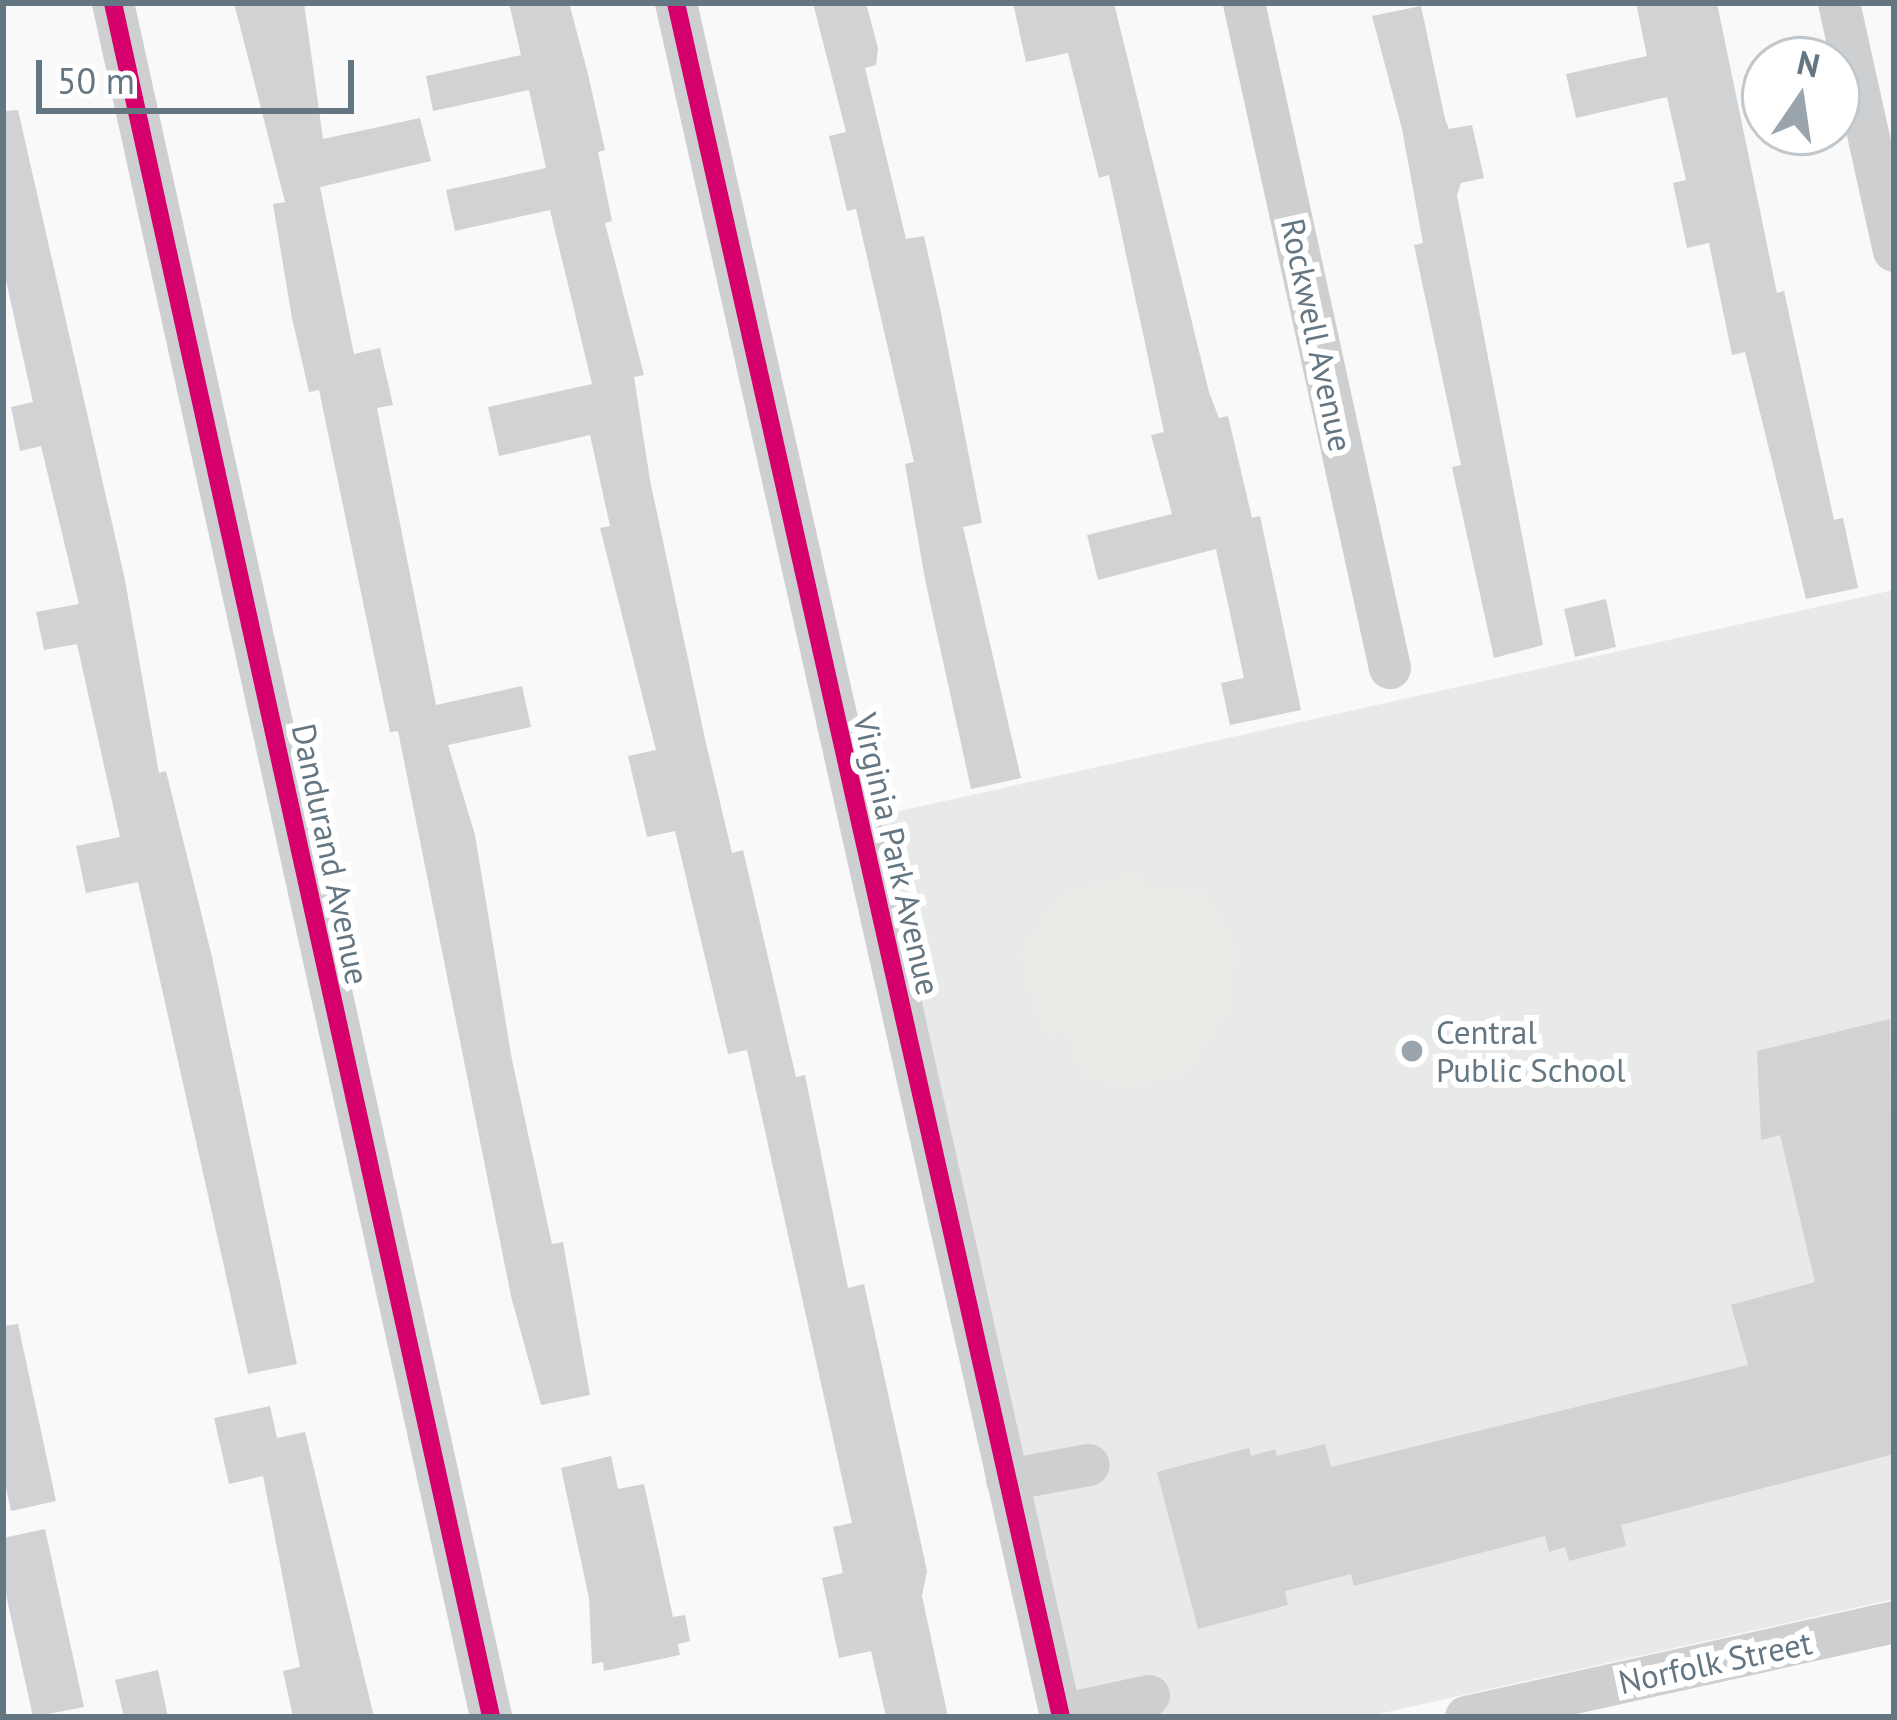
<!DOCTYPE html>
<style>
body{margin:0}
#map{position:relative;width:1897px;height:1720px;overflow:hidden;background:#f9f9f9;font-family:"PT Sans",sans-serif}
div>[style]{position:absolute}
.built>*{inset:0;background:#e8e9e9}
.green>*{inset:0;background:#e8ebe6}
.building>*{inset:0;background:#d0d2d3}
.minor>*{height:42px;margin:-21px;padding:0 21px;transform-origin:21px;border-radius:21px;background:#cecfd0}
.cycleway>*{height:18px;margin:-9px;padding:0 9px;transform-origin:9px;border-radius:9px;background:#d6006c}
.dots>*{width:33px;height:33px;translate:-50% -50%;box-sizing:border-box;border:6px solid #fff;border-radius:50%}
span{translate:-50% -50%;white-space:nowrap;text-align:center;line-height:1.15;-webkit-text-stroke:12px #fff;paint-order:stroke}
.street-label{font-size:33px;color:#657683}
.poi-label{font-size:33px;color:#657683}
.left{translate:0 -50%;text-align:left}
.frame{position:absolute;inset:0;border:6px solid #657683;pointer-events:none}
.north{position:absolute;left:1741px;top:36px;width:120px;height:120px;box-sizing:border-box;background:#fff;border:3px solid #c1c8cd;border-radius:50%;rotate:13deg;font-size:33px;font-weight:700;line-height:48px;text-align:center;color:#657683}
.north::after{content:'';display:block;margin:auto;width:42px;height:54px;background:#99a4ac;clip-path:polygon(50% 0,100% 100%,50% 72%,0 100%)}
.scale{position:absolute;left:36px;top:60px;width:318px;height:54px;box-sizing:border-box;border:6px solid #657683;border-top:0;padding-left:15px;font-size:36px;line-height:42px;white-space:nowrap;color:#657683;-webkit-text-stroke:9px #fff;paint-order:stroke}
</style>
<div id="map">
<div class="built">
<i style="clip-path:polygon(1894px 590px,1894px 1599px,1365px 1717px,1080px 1717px,877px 816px)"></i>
</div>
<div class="green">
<i style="clip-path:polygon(1139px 872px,1147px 888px,1206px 893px,1235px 947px,1232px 1003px,1187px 1072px,1131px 1087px,1082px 1076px,1066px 1033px,1044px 1035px,1020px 954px,1062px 893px)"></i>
</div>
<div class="building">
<i style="clip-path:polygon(234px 3px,304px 3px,323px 139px,420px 118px,431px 161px,320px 187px,354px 354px,380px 348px,393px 405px,377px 408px,436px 705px,522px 686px,531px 727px,448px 745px,475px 835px,512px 1060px,552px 1244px,563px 1242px,590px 1395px,541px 1405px,511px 1296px,398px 731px,390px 732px,319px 390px,309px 392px,292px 318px,273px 204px,285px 202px)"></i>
<i style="clip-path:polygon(509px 3px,569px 3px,588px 74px,605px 150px,598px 152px,612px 221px,605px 223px,644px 375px,634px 377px,650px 480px,705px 739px,732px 853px,743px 850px,796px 1077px,805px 1075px,848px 1288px,864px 1284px,927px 1571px,922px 1596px,948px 1717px,886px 1717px,871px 1651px,839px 1658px,822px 1578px,843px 1573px,833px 1527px,852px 1523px,747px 1050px,728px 1054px,675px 831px,647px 837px,628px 756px,656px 750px,600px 528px,610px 526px,590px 435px,499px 456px,488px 407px,592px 384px,550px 210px,455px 231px,446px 190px,546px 168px,529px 90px,433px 111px,426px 76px,521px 55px)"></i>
<i style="clip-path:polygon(813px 3px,866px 3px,878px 48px,876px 65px,865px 68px,906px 239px,924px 236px,940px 308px,982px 523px,963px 527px,1021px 778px,971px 789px,925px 579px,905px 464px,914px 462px,856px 209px,847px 211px,829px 136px,846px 132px)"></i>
<i style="clip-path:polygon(1013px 3px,1114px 3px,1209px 392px,1219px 418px,1228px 416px,1252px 518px,1260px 516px,1301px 710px,1230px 725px,1221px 683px,1244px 678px,1216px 549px,1098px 580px,1087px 535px,1172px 514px,1151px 435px,1164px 432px,1109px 175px,1099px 178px,1068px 53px,1026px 62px)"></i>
<i style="clip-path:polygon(1636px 3px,1717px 3px,1777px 293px,1784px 291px,1834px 520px,1843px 518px,1858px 588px,1806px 599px,1745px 352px,1732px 355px,1709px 243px,1687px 248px,1673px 183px,1686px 180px,1667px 97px,1576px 118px,1566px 74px,1647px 56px)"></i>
<i style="clip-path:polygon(1421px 6px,1445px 119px,1449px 129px,1472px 125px,1484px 178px,1461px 183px,1457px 195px,1543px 645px,1494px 658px,1452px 467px,1461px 465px,1414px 245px,1423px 243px,1402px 129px,1372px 16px)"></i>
<i style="clip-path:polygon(18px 110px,125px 580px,159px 773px,166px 771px,212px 957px,297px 1364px,248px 1374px,138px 882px,86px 893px,76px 846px,120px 837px,77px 644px,44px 650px,36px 612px,79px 604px,41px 446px,20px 451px,11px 407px,33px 402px,3px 267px,3px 111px)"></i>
<i style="clip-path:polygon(1606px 599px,1616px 647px,1575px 657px,1564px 609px)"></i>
<i style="clip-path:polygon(1890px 1019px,1894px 1454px,1621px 1525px,1626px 1546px,1569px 1561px,1565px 1547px,1549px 1552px,1545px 1536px,1354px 1586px,1351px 1574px,1285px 1591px,1288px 1605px,1198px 1629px,1157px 1472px,1249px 1448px,1251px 1456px,1275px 1449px,1277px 1456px,1325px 1444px,1331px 1467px,1748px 1365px,1731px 1305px,1815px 1282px,1780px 1135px,1761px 1140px,1757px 1051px)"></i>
<i style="clip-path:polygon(18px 1324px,56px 1501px,11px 1511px,3px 1474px,3px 1326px)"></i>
<i style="clip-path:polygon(270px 1406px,277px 1438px,305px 1432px,374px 1717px,293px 1717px,283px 1671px,300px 1667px,263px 1476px,229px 1484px,214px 1418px)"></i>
<i style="clip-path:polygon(611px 1456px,618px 1489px,644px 1484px,673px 1617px,685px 1615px,690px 1641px,678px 1644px,680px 1655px,604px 1671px,603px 1662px,592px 1664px,589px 1598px,561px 1468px)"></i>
<i style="clip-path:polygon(45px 1529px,84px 1707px,33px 1717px,3px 1581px,3px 1538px)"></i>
<i style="clip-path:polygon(158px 1670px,168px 1717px,124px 1717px,115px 1680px)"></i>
</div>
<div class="minor">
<i style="left:113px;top:3px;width:1755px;rotate:77.56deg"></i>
<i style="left:676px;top:3px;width:1757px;rotate:77.34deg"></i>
<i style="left:1244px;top:3px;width:681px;rotate:77.62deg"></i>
<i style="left:1839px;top:3px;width:254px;rotate:77.5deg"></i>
<i style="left:1007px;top:1480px;width:83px;rotate:-10.4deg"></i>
<i style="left:1060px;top:1715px;width:91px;rotate:-12.1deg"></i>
<i style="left:1466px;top:1717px;width:438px;rotate:-12.5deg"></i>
</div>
<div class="cycleway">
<i style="left:113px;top:3px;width:1755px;rotate:77.56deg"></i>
<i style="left:676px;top:3px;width:1757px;rotate:77.34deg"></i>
</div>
<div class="dots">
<i style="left:1412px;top:1051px;background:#99a4ac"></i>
</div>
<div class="street-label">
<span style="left:1317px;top:335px;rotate:78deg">Rockwell Avenue</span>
<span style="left:331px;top:854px;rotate:78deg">Dandurand Avenue</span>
<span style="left:897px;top:854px;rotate:77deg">Virginia Park Avenue</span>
<span style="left:1715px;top:1662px;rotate:-12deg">Norfolk Street</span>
</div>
<div class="poi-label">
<span class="left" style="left:1436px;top:1051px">Central<br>Public School</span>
</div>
<div class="frame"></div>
<div class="north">N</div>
<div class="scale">50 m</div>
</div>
